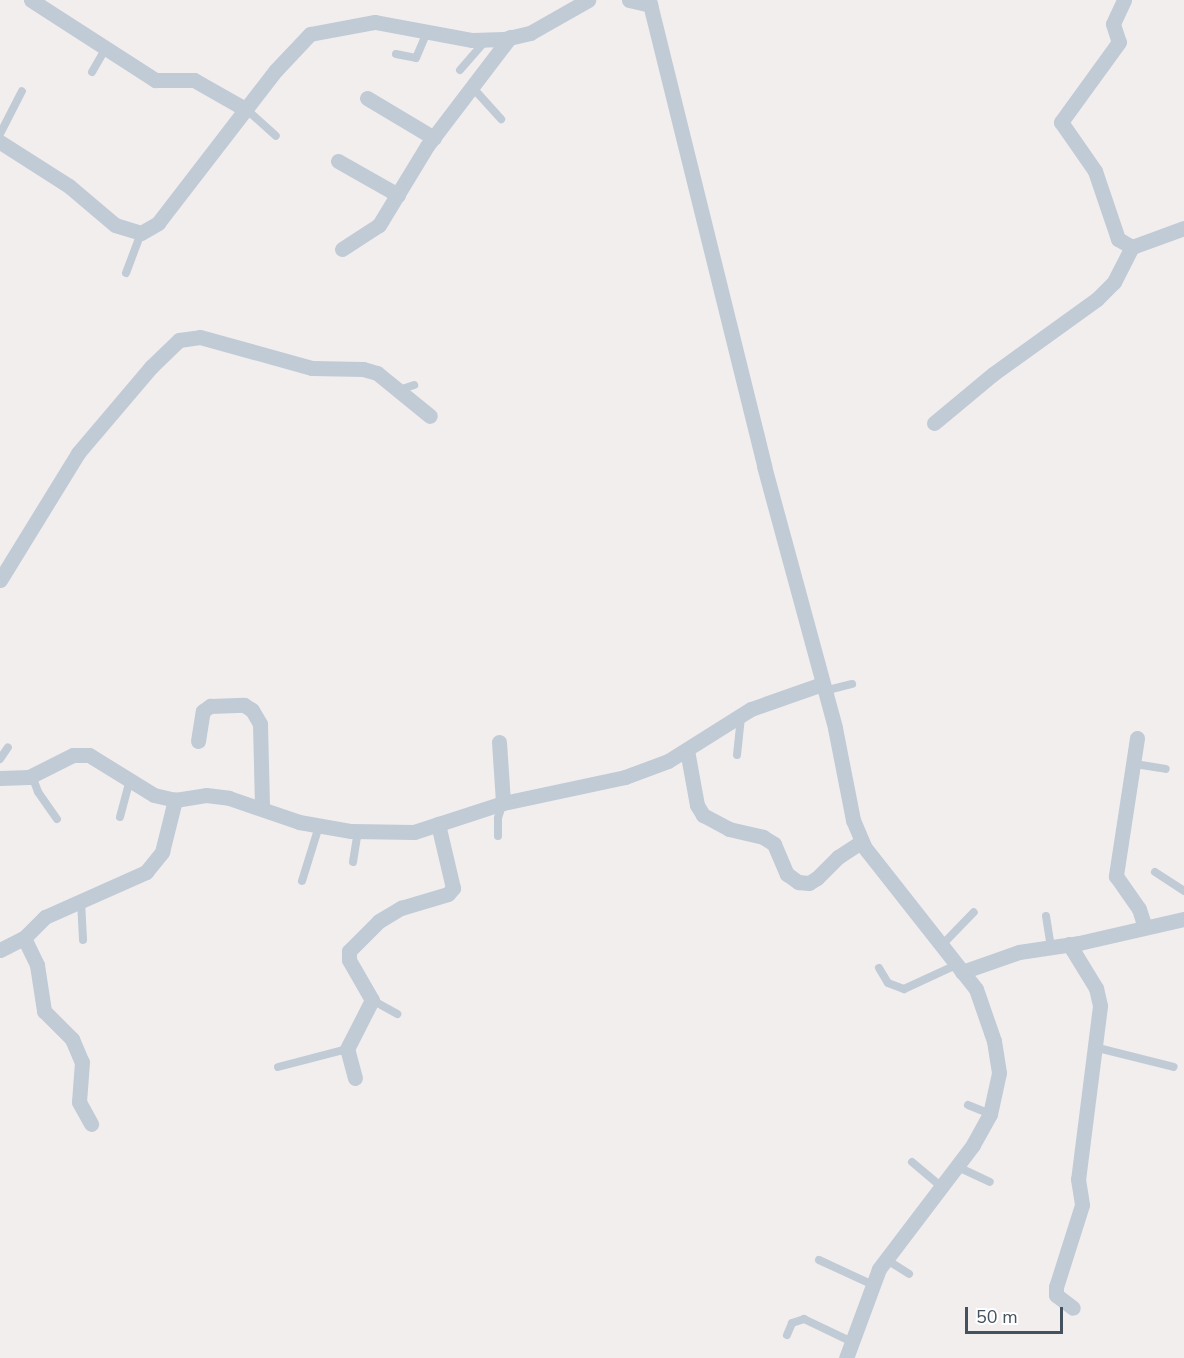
<!DOCTYPE html>
<style>
body{margin:0}
#map{position:relative;width:1184px;height:1358px;overflow:hidden;background:#f2eeee;font-family:"Nunito Sans",sans-serif}
div>[style]{position:absolute}
.service>*{height:8px;margin:-4px;padding:0 4px;transform-origin:4px;border-radius:4px;background:#c0cbd6}
.minor>*{height:15px;margin:-7.5px;padding:0 7.5px;transform-origin:7.5px;border-radius:7.5px;background:#c0cbd6}
span{translate:-50% -50%;white-space:nowrap;text-align:center;line-height:1.15;-webkit-text-stroke:4.5px #fff;paint-order:stroke}
.scale{position:absolute;left:965px;top:1307px;width:98px;height:27px;box-sizing:border-box;border:3px solid #44525f;border-top:0;padding-left:8px;font-size:18px;line-height:21px;white-space:nowrap;color:#44525f;-webkit-text-stroke:4px #fff;paint-order:stroke}
</style>
<div id="map">
<div class="service">
<i style="left:396px;top:54px;width:20px;rotate:11deg"></i>
<i style="left:416px;top:58px;width:28px;rotate:-67deg"></i>
<i style="left:460px;top:70px;width:38px;rotate:-49deg"></i>
<i style="left:92px;top:72px;width:28px;rotate:-60deg"></i>
<i style="left:473px;top:88px;width:42px;rotate:47.9deg"></i>
<i style="left:246px;top:109px;width:40px;rotate:42deg"></i>
<i style="left:0;top:134px;width:48px;rotate:-62.9deg"></i>
<i style="left:126px;top:273px;width:43px;rotate:-69.4deg"></i>
<i style="left:399px;top:390px;width:16px;rotate:-18deg"></i>
<i style="left:824px;top:691px;width:29px;rotate:-14deg"></i>
<i style="left:737px;top:755px;width:39px;rotate:-84deg"></i>
<i style="left:0;top:759px;width:14px;rotate:-56deg"></i>
<i style="left:1135px;top:764px;width:31px;rotate:9deg"></i>
<i style="left:32px;top:776px;width:17px;rotate:69deg"></i>
<i style="left:38px;top:792px;width:33px;rotate:55deg"></i>
<i style="left:120px;top:817px;width:38px;rotate:-75deg"></i>
<i style="left:498px;top:836px;width:18px;rotate:-90deg"></i>
<i style="left:498px;top:818px;width:16px;rotate:-72deg"></i>
<i style="left:353px;top:862px;width:30px;rotate:-81deg"></i>
<i style="left:1155px;top:872px;width:35px;rotate:33deg"></i>
<i style="left:302px;top:881px;width:58px;rotate:-72.8deg"></i>
<i style="left:81px;top:901px;width:39px;rotate:87deg"></i>
<i style="left:1046px;top:916px;width:31px;rotate:81deg"></i>
<i style="left:941px;top:946px;width:47px;rotate:-45.9deg"></i>
<i style="left:879px;top:968px;width:17px;rotate:59deg"></i>
<i style="left:888px;top:983px;width:17px;rotate:21deg"></i>
<i style="left:904px;top:989px;width:57px;rotate:-24.8deg"></i>
<i style="left:372px;top:1000px;width:29px;rotate:29deg"></i>
<i style="left:1094px;top:1047px;width:82px;rotate:14deg"></i>
<i style="left:278px;top:1067px;width:71px;rotate:-14.6deg"></i>
<i style="left:968px;top:1105px;width:24px;rotate:22deg"></i>
<i style="left:912px;top:1162px;width:39px;rotate:40deg"></i>
<i style="left:958px;top:1167px;width:35px;rotate:25deg"></i>
<i style="left:819px;top:1260px;width:60px;rotate:24.8deg"></i>
<i style="left:887px;top:1260px;width:26px;rotate:32deg"></i>
<i style="left:787px;top:1335px;width:13px;rotate:-67deg"></i>
<i style="left:792px;top:1323px;width:13px;rotate:-18deg"></i>
<i style="left:804px;top:1319px;width:53px;rotate:25.6deg"></i>
</div>
<div class="minor">
<i style="left:31px;top:0;width:148px;rotate:32.8deg"></i>
<i style="left:155px;top:80px;width:39px"></i>
<i style="left:194px;top:80px;width:59px;rotate:29.6deg"></i>
<i style="left:629px;top:0;width:22px;rotate:13deg"></i>
<i style="left:649px;top:0;width:480px;rotate:76.1deg"></i>
<i style="left:764px;top:466px;width:271px;rotate:74.8deg"></i>
<i style="left:835px;top:728px;width:94px;rotate:78.9deg"></i>
<i style="left:853px;top:820px;width:30px;rotate:67deg"></i>
<i style="left:865px;top:848px;width:179px;rotate:51.8deg"></i>
<i style="left:976px;top:989px;width:55px;rotate:70.9deg"></i>
<i style="left:994px;top:1041px;width:32px;rotate:81deg"></i>
<i style="left:999px;top:1073px;width:42px;rotate:102.4deg"></i>
<i style="left:990px;top:1114px;width:35px;rotate:119deg"></i>
<i style="left:973px;top:1145px;width:156px;rotate:127.2deg"></i>
<i style="left:879px;top:1269px;width:95px;rotate:110.3deg"></i>
<i style="left:1124px;top:0;width:26px;rotate:115deg"></i>
<i style="left:1113px;top:24px;width:19px;rotate:72deg"></i>
<i style="left:1119px;top:42px;width:99px;rotate:125.9deg"></i>
<i style="left:1061px;top:122px;width:60px;rotate:55.2deg"></i>
<i style="left:1095px;top:171px;width:72px;rotate:71.3deg"></i>
<i style="left:1118px;top:239px;width:16px;rotate:30deg"></i>
<i style="left:367px;top:98px;width:78px;rotate:30.8deg"></i>
<i style="left:0;top:142px;width:82px;rotate:32.5deg"></i>
<i style="left:69px;top:186px;width:60px;rotate:40.3deg"></i>
<i style="left:115px;top:225px;width:27px;rotate:17deg"></i>
<i style="left:141px;top:233px;width:20px;rotate:-30deg"></i>
<i style="left:158px;top:223px;width:193px;rotate:-52.4deg"></i>
<i style="left:276px;top:70px;width:50px;rotate:-46.6deg"></i>
<i style="left:310px;top:34px;width:66px;rotate:-10.5deg"></i>
<i style="left:375px;top:22px;width:99px;rotate:10.5deg"></i>
<i style="left:472px;top:40px;width:32px;rotate:-2deg"></i>
<i style="left:504px;top:39px;width:27px;rotate:-13deg"></i>
<i style="left:530px;top:33px;width:67px;rotate:-29.6deg"></i>
<i style="left:338px;top:161px;width:69px;rotate:29.5deg"></i>
<i style="left:342px;top:249px;width:44px;rotate:-33deg"></i>
<i style="left:379px;top:225px;width:92px;rotate:-58.7deg"></i>
<i style="left:427px;top:146px;width:137px;rotate:-52.7deg"></i>
<i style="left:934px;top:423px;width:77px;rotate:-39.7deg"></i>
<i style="left:993px;top:374px;width:128px;rotate:-35.8deg"></i>
<i style="left:1097px;top:299px;width:24px;rotate:-45deg"></i>
<i style="left:1114px;top:282px;width:39px;rotate:-63deg"></i>
<i style="left:1132px;top:247px;width:55px;rotate:-20.1deg"></i>
<i style="left:0;top:580px;width:149px;rotate:-58.4deg"></i>
<i style="left:78px;top:453px;width:113px;rotate:-49.7deg"></i>
<i style="left:151px;top:367px;width:39px;rotate:-44deg"></i>
<i style="left:179px;top:340px;width:21px;rotate:-8deg"></i>
<i style="left:200px;top:337px;width:116px;rotate:15.5deg"></i>
<i style="left:312px;top:368px;width:51px;rotate:1.1deg"></i>
<i style="left:363px;top:369px;width:15px;rotate:16deg"></i>
<i style="left:377px;top:373px;width:68px;rotate:39.1deg"></i>
<i style="left:1137px;top:738px;width:140px;rotate:98.7deg"></i>
<i style="left:1116px;top:876px;width:40px;rotate:55.1deg"></i>
<i style="left:1139px;top:909px;width:19px;rotate:72deg"></i>
<i style="left:198px;top:741px;width:30px;rotate:-81deg"></i>
<i style="left:203px;top:711px;width:9px;rotate:-36deg"></i>
<i style="left:210px;top:706px;width:34px;rotate:-2deg"></i>
<i style="left:244px;top:705px;width:9px;rotate:32deg"></i>
<i style="left:252px;top:710px;width:16px;rotate:60deg"></i>
<i style="left:260px;top:724px;width:84px;rotate:88.6deg"></i>
<i style="left:499px;top:742px;width:61px;rotate:86.2deg"></i>
<i style="left:687px;top:750px;width:56px;rotate:79.7deg"></i>
<i style="left:697px;top:805px;width:12px;rotate:59deg"></i>
<i style="left:703px;top:815px;width:30px;rotate:28deg"></i>
<i style="left:729px;top:829px;width:35px;rotate:13deg"></i>
<i style="left:763px;top:837px;width:13px;rotate:32deg"></i>
<i style="left:774px;top:844px;width:33px;rotate:67deg"></i>
<i style="left:787px;top:874px;width:14px;rotate:36deg"></i>
<i style="left:798px;top:882px;width:11px;rotate:5deg"></i>
<i style="left:809px;top:883px;width:9px;rotate:-32deg"></i>
<i style="left:817px;top:878px;width:30px;rotate:-45deg"></i>
<i style="left:838px;top:857px;width:27px;rotate:-33deg"></i>
<i style="left:0;top:778px;width:29px;rotate:-2deg"></i>
<i style="left:29px;top:777px;width:49px;rotate:-26.6deg"></i>
<i style="left:73px;top:755px;width:16px"></i>
<i style="left:89px;top:755px;width:76px;rotate:31.6deg"></i>
<i style="left:154px;top:795px;width:22px;rotate:13deg"></i>
<i style="left:175px;top:800px;width:31px;rotate:-9deg"></i>
<i style="left:206px;top:795px;width:23px;rotate:7deg"></i>
<i style="left:229px;top:798px;width:74px;rotate:18.9deg"></i>
<i style="left:299px;top:822px;width:53px;rotate:9.8deg"></i>
<i style="left:351px;top:831px;width:63px;rotate:0.9deg"></i>
<i style="left:414px;top:832px;width:94px;rotate:-18deg"></i>
<i style="left:503px;top:803px;width:125px;rotate:-12deg"></i>
<i style="left:625px;top:777px;width:46px;rotate:-20.4deg"></i>
<i style="left:668px;top:761px;width:98px;rotate:-32.1deg"></i>
<i style="left:751px;top:709px;width:75px;rotate:-19.4deg"></i>
<i style="left:24px;top:938px;width:30px;rotate:64deg"></i>
<i style="left:37px;top:965px;width:47px;rotate:81.3deg"></i>
<i style="left:44px;top:1011px;width:40px;rotate:45deg"></i>
<i style="left:72px;top:1039px;width:25px;rotate:67deg"></i>
<i style="left:82px;top:1062px;width:40px;rotate:94.3deg"></i>
<i style="left:79px;top:1102px;width:25px;rotate:61deg"></i>
<i style="left:1069px;top:944px;width:52px;rotate:58.5deg"></i>
<i style="left:1096px;top:988px;width:18px;rotate:77deg"></i>
<i style="left:1100px;top:1006px;width:174px;rotate:97.2deg"></i>
<i style="left:1078px;top:1179px;width:26px;rotate:81deg"></i>
<i style="left:1082px;top:1205px;width:86px;rotate:107.6deg"></i>
<i style="left:1056px;top:1287px;width:8px;rotate:90deg"></i>
<i style="left:1056px;top:1295px;width:21px;rotate:37deg"></i>
<i style="left:0;top:950px;width:27px;rotate:-27deg"></i>
<i style="left:24px;top:938px;width:30px;rotate:-45deg"></i>
<i style="left:45px;top:917px;width:111px;rotate:-24deg"></i>
<i style="left:146px;top:872px;width:26px;rotate:-51deg"></i>
<i style="left:162px;top:852px;width:54px;rotate:-76deg"></i>
<i style="left:962px;top:972px;width:60px;rotate:-19.3deg"></i>
<i style="left:1019px;top:952px;width:61px;rotate:-8.5deg"></i>
<i style="left:1079px;top:943px;width:108px;rotate:-12.9deg"></i>
<i style="left:355px;top:1078px;width:30px;rotate:-105deg"></i>
<i style="left:347px;top:1049px;width:55px;rotate:-63deg"></i>
<i style="left:372px;top:1000px;width:46px;rotate:-119.9deg"></i>
<i style="left:349px;top:960px;width:9px;rotate:-90deg"></i>
<i style="left:349px;top:951px;width:42px;rotate:-45deg"></i>
<i style="left:379px;top:921px;width:26px;rotate:-31deg"></i>
<i style="left:401px;top:908px;width:49px;rotate:-16.6deg"></i>
<i style="left:448px;top:894px;width:8px;rotate:-50deg"></i>
<i style="left:453px;top:888px;width:66px;rotate:-103.2deg"></i>
</div>
<div class="scale">50 m</div>
</div>
